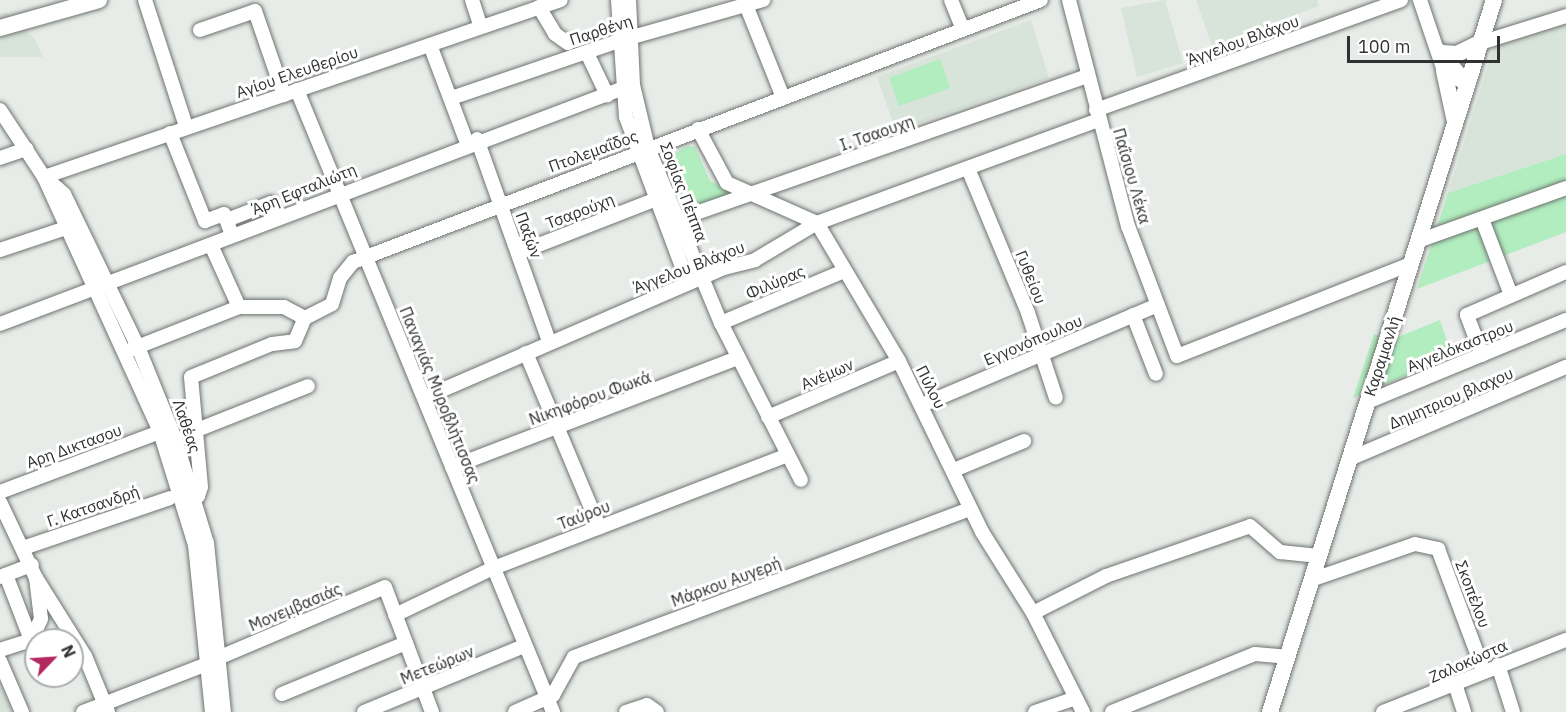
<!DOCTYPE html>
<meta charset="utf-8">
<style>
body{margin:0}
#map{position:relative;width:1566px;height:712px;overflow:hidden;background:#e7ece8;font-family:"IBM Plex Sans",sans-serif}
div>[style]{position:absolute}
.built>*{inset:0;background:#d8e3da}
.green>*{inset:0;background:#b1edbf}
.roads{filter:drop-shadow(0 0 2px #6f7470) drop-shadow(0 0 2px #6f7470)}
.minor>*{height:14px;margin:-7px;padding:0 7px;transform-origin:7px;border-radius:7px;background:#fff}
.major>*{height:16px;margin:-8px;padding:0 8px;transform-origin:8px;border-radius:8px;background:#fff}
span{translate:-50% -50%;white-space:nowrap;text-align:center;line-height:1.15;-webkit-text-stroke:6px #fff;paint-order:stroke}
.street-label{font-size:16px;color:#303231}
.north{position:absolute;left:24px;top:628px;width:60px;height:60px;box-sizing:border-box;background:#fff;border:2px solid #acadad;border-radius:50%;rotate:65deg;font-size:16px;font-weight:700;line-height:24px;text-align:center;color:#303231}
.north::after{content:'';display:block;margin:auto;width:21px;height:27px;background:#b42861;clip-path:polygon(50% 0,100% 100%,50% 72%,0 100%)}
.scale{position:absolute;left:1347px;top:36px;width:153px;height:27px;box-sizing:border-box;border:3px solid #303231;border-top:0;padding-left:8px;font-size:18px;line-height:21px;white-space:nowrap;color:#303231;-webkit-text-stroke:4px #fff;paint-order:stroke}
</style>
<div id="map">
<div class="built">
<i style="clip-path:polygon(1165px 0,1183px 63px,1137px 77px,1121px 8px)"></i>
<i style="clip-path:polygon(1196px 0,1317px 0,1319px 6px,1212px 46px)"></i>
<i style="clip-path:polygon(6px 12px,34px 38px,43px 57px,0 57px,0 14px)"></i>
<i style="clip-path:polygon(1031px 20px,1049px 78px,896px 131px,877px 77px)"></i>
<i style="clip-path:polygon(1566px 20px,1566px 154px,1448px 193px,1495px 44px)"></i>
<i style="clip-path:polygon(0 685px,12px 712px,0 712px)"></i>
</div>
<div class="green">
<i style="clip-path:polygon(940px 59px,950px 88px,899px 106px,889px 78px)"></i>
<i style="clip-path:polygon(688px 146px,695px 147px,710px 181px,735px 194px,683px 211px,665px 159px)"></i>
<i style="clip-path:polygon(1566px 154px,1566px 232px,1417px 289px,1448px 193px)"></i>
<i style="clip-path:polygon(1440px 320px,1452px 356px,1353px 398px,1374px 334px,1393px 339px)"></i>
</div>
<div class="roads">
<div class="minor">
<i style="left:145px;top:0;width:133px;rotate:72deg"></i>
<i style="left:472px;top:0;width:28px;rotate:72deg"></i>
<i style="left:618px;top:0;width:117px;rotate:86.1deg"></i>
<i style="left:626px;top:117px;width:177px;rotate:69.5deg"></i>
<i style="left:629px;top:0;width:85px;rotate:87.3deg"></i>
<i style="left:633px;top:85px;width:65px;rotate:76.6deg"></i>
<i style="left:648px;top:148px;width:190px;rotate:67.4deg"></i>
<i style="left:721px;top:323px;width:176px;rotate:63deg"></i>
<i style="left:744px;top:0;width:102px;rotate:68.2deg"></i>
<i style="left:951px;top:0;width:31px;rotate:68deg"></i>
<i style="left:1069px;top:0;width:234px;rotate:75.4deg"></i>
<i style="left:1128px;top:226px;width:139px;rotate:69.3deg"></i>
<i style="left:1177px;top:356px;width:251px;rotate:-21.5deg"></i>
<i style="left:1420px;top:0;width:75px;rotate:71.3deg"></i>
<i style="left:1444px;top:71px;width:28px;rotate:30deg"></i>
<i style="left:539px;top:7px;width:31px;rotate:59deg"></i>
<i style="left:555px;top:34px;width:16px;rotate:35deg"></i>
<i style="left:200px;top:30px;width:58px;rotate:-19.1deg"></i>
<i style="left:255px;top:11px;width:89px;rotate:71deg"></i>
<i style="left:1480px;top:43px;width:90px;rotate:-17.4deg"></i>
<i style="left:430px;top:45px;width:105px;rotate:69.3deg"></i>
<i style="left:1439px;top:50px;width:45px;rotate:49.5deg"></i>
<i style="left:587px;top:53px;width:47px;rotate:64.5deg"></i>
<i style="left:297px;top:90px;width:673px;rotate:67.63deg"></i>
<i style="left:451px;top:98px;width:176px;rotate:-18.8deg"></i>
<i style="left:618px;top:41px;width:151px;rotate:-15.8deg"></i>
<i style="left:0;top:110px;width:80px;rotate:56.7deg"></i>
<i style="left:44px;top:177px;width:280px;rotate:65.5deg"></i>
<i style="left:160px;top:432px;width:118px;rotate:72.8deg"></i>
<i style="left:195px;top:545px;width:168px;rotate:84.2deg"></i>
<i style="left:1096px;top:110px;width:324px;rotate:-19.8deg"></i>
<i style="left:698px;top:129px;width:61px;rotate:61.8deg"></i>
<i style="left:727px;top:183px;width:98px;rotate:24deg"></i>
<i style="left:817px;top:223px;width:161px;rotate:59.3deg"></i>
<i style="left:899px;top:361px;width:190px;rotate:64.1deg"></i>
<i style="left:982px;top:532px;width:96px;rotate:57.8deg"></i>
<i style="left:1033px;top:613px;width:111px;rotate:63.2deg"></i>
<i style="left:170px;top:133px;width:95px;rotate:68.3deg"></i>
<i style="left:205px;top:221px;width:20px;rotate:-20deg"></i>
<i style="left:224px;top:214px;width:22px;rotate:69deg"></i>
<i style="left:477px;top:139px;width:214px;rotate:70.4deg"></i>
<i style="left:0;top:158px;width:28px;rotate:-19deg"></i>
<i style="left:969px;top:171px;width:154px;rotate:67.4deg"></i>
<i style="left:1028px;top:313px;width:89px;rotate:71.8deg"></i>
<i style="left:44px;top:177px;width:546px;rotate:-18.9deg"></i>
<i style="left:46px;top:178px;width:24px;rotate:42deg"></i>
<i style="left:64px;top:194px;width:170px;rotate:64.2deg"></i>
<i style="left:138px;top:347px;width:98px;rotate:67.9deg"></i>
<i style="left:175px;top:438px;width:110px;rotate:73.1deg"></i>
<i style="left:207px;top:543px;width:170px;rotate:84.3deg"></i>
<i style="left:1482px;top:219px;width:81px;rotate:69.1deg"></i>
<i style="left:227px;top:220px;width:47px;rotate:-21.1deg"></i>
<i style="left:271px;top:203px;width:16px;rotate:68deg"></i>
<i style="left:676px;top:220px;width:436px;rotate:-19.3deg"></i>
<i style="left:1418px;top:241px;width:157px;rotate:-19.7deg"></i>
<i style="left:211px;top:245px;width:68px;rotate:65.7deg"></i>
<i style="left:0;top:250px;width:70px;rotate:-18.4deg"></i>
<i style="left:518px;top:253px;width:146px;rotate:-21.3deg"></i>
<i style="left:1133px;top:315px;width:63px;rotate:68.7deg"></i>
<i style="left:721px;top:323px;width:131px;rotate:-22.9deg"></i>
<i style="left:0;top:324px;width:664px;rotate:-20.73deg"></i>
<i style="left:132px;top:349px;width:115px;rotate:-21.4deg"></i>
<i style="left:239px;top:307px;width:45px"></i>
<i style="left:284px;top:307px;width:24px;rotate:28deg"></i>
<i style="left:526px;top:353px;width:189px;rotate:67.2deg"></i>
<i style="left:1482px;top:355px;width:43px;rotate:-110.6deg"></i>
<i style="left:1467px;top:315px;width:108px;rotate:-23.5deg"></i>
<i style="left:426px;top:397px;width:325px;rotate:-23.4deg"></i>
<i style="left:724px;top:268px;width:32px;rotate:-14deg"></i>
<i style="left:755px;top:260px;width:72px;rotate:-30.8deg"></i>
<i style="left:817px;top:223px;width:300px;rotate:-20.1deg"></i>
<i style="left:1367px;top:402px;width:215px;rotate:-22.4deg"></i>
<i style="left:922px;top:405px;width:256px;rotate:-23deg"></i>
<i style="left:768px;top:417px;width:142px;rotate:-23.1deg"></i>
<i style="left:187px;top:434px;width:130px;rotate:-21.6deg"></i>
<i style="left:1349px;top:459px;width:236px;rotate:-23deg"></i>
<i style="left:452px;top:467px;width:306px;rotate:-20.9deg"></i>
<i style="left:954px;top:470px;width:76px;rotate:-22.5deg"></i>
<i style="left:0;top:492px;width:171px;rotate:-20.6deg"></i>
<i style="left:0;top:502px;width:84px;rotate:64.7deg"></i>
<i style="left:36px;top:578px;width:41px;rotate:83deg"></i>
<i style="left:41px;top:619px;width:23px;rotate:115deg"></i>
<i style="left:183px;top:502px;width:16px;rotate:-22deg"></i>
<i style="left:198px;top:496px;width:9px;rotate:-72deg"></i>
<i style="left:201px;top:487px;width:110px;rotate:-95.2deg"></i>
<i style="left:191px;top:377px;width:87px;rotate:-22.2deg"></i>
<i style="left:272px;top:344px;width:23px;rotate:-7deg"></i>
<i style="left:295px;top:341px;width:25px;rotate:-67deg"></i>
<i style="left:305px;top:318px;width:30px;rotate:-27deg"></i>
<i style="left:332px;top:304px;width:27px;rotate:-73deg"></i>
<i style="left:340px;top:278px;width:21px;rotate:-51deg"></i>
<i style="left:353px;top:262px;width:736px;rotate:-20.85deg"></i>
<i style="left:26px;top:547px;width:152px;rotate:-18.8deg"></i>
<i style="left:0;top:577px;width:34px;rotate:-21deg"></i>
<i style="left:36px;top:578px;width:92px;rotate:57.9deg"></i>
<i style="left:85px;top:656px;width:61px;rotate:67.7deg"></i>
<i style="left:1311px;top:580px;width:110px;rotate:-19.1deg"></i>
<i style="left:1415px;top:544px;width:24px;rotate:12deg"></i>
<i style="left:1438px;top:549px;width:131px;rotate:69.5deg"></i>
<i style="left:1033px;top:613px;width:82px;rotate:-26.9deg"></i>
<i style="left:1106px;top:576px;width:152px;rotate:-19.1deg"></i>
<i style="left:1250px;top:526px;width:40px;rotate:41deg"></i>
<i style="left:1280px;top:552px;width:39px;rotate:6deg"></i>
<i style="left:395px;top:615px;width:106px;rotate:-25.6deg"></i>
<i style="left:491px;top:569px;width:318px;rotate:-21deg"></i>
<i style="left:0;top:650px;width:33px;rotate:-18deg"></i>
<i style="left:31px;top:640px;width:70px;rotate:-111deg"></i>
<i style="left:218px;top:658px;width:181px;rotate:-23deg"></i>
<i style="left:385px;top:587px;width:134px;rotate:69.4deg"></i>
<i style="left:0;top:661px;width:56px;rotate:66.7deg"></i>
<i style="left:1498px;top:665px;width:49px;rotate:72.3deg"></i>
<i style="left:1456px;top:687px;width:26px;rotate:72deg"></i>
<i style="left:282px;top:694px;width:134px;rotate:-22.4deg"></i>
<i style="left:83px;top:712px;width:133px;rotate:-21.2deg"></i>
<i style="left:364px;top:712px;width:171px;rotate:-22.4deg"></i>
<i style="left:515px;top:712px;width:42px;rotate:-24.1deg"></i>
<i style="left:553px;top:695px;width:43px;rotate:-61.1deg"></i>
<i style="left:574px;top:657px;width:423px;rotate:-20.5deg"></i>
<i style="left:626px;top:712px;width:22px;rotate:-18deg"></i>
<i style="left:647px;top:705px;width:12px;rotate:35deg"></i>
<i style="left:1035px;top:712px;width:43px;rotate:-18.9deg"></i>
<i style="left:1112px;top:712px;width:154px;rotate:-22.1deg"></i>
<i style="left:1255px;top:654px;width:32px;rotate:5deg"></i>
<i style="left:1383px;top:712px;width:197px;rotate:-21.5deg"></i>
</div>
<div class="major">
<i style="left:0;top:28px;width:103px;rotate:-15.8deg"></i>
<i style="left:1442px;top:53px;width:15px;rotate:4deg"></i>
<i style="left:1457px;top:54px;width:25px;rotate:-26deg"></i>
<i style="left:1444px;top:71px;width:52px;rotate:77.8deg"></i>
<i style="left:1270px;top:712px;width:746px;rotate:-72.54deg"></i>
</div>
</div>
<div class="street-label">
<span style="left:601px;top:30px;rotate:-18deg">Παρθένη</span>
<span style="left:1243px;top:40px;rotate:-20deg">Άγγελου Βλάχου</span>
<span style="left:297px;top:72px;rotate:-19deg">Αγίου Ελευθερίου</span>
<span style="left:877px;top:133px;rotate:-19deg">Ι. Τσαουχη</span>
<span style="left:593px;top:151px;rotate:-20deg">Πτολεμαΐδος</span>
<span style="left:1132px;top:176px;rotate:74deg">Παΐσιου Λέκα</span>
<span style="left:304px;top:189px;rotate:-22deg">Άρη Εφταλιώτη</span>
<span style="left:684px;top:192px;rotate:69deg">Σοφίας Πέππα</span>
<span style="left:580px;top:211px;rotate:-21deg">Τσαρούχη</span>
<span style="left:529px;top:235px;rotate:70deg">Παξών</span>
<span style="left:689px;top:267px;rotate:-21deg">Άγγελου Βλάχου</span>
<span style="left:1031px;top:277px;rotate:68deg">Γυθείου</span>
<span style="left:775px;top:282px;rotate:-23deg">Φιλύρας</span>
<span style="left:1033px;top:340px;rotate:-23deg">Εγγονόπουλου</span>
<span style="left:1460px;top:346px;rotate:-22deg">Αγγελόκαστρου</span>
<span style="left:1382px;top:356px;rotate:-72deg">Καραμανλή</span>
<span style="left:827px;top:374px;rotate:-23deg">Ανέμων</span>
<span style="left:931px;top:387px;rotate:63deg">Πύλου</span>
<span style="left:440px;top:395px;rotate:68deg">Παναγιάς Μυροβλήτισσας</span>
<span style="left:590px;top:398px;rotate:-20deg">Νικηφόρου Φωκά</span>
<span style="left:1451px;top:398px;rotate:-23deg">Δημητριου βλαχου</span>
<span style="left:187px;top:426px;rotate:71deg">Λαθέας</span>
<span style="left:74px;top:446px;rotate:-20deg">Αρη Δικτασου</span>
<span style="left:93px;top:506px;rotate:-19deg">Γ. Κατσανδρή</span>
<span style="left:584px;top:515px;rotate:-21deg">Ταύρου</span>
<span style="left:726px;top:582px;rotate:-20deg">Μάρκου Αυγερή</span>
<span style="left:1473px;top:594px;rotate:69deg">Σκοπέλου</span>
<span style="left:295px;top:607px;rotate:-23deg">Μονεμβασιάς</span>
<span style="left:1468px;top:661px;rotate:-24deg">Ζαλοκώστα</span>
<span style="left:437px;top:665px;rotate:-22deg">Μετεώρων</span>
</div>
<div class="north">N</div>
<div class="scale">100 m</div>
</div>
